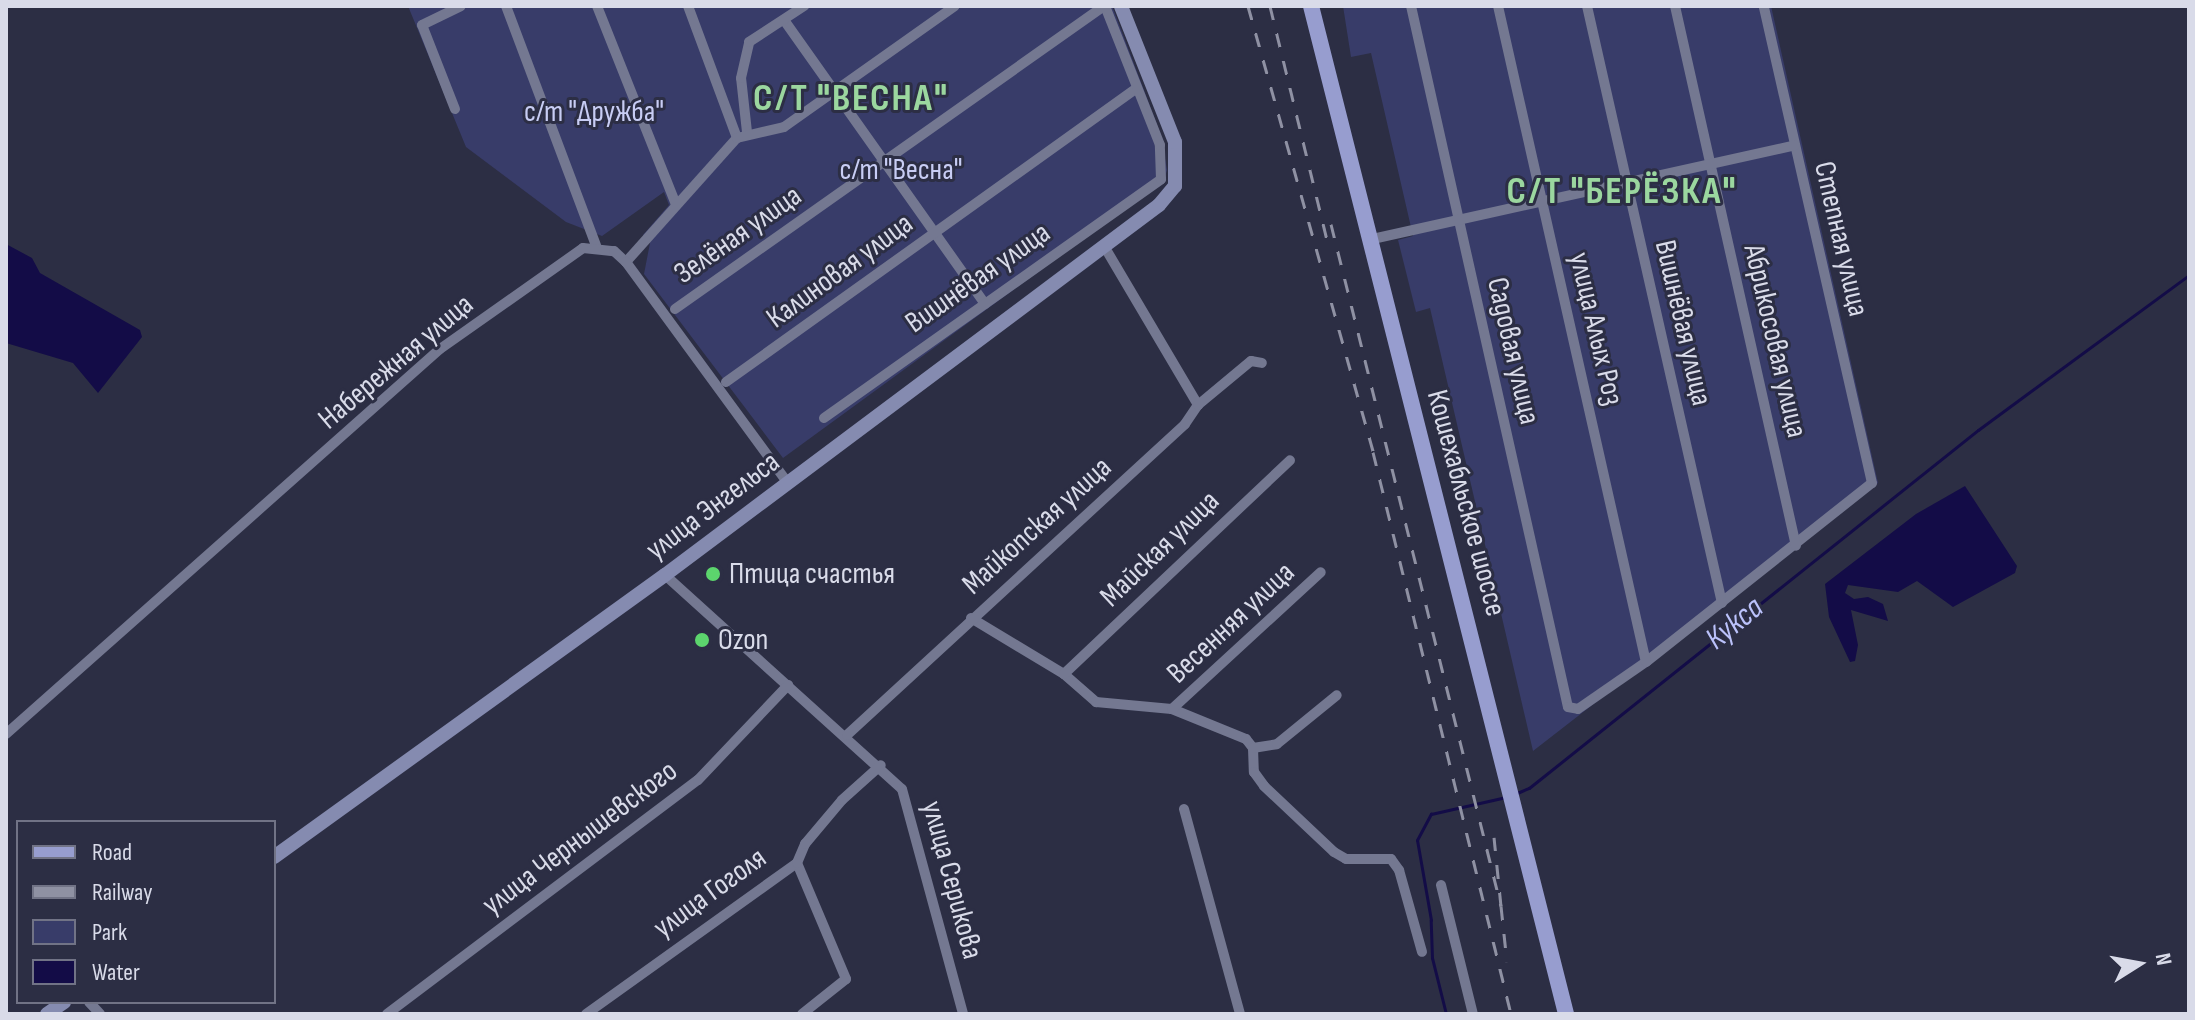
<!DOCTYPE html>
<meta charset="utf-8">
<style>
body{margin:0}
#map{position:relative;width:2195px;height:1020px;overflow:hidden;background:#2c2e44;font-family:"Sofia Sans Condensed",sans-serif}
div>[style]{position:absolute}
.green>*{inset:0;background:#383c69}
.water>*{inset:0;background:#130c47}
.stream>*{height:3px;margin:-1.5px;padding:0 1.5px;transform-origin:1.5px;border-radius:1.5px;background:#130c47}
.street>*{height:10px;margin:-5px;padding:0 5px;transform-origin:5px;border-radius:5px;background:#747891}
.secondary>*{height:14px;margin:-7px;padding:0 7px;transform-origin:7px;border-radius:7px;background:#858bb0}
.primary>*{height:16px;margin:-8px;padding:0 8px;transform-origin:8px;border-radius:8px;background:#979dcf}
.rail>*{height:3px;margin-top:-1.5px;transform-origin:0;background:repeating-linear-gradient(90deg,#8f91a3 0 14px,transparent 0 28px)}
.dots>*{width:22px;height:22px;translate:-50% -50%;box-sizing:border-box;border:4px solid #2c2e44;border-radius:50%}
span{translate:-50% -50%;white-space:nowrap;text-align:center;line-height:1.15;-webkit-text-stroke:6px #2c2e44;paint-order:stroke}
.park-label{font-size:30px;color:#c8cdf4}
.street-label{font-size:30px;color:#d9dbe9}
.poi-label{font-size:30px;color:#d9dbe9}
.left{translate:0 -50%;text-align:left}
.water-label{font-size:32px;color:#bbc2fb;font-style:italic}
.district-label{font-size:38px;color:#9bd79f;font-weight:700;letter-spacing:2px}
.frame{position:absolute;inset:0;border:8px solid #d9dbe9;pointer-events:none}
.legend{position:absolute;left:16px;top:820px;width:260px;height:184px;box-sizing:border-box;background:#2c2e44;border:2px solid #717386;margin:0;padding:10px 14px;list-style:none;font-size:24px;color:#d9dbe9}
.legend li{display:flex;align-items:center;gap:16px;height:40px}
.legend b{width:40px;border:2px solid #717386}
.north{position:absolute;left:2099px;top:924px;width:80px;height:80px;-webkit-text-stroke:6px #2c2e44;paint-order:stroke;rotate:79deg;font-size:22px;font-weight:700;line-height:32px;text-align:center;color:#d9dbe9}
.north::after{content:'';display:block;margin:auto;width:28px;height:36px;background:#d9dbe9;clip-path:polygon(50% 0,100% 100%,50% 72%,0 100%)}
</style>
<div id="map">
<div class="green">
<i style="clip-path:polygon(408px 6px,1112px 6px,1161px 135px,1167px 170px,1164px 180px,783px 458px,644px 274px,650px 243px,643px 235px,669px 205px,664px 192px,602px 236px,566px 222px,466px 147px)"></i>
<i style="clip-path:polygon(1343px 6px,1771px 6px,1878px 483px,1533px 751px,1430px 308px,1416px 312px,1398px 240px,1413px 236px,1371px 53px,1351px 57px)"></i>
</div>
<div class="water">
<i style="clip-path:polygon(6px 244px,32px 258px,40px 273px,140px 330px,142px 337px,98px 393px,73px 363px,6px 343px)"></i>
<i style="clip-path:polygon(1965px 486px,2017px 566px,2015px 573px,1953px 607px,1917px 581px,1898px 592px,1848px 585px,1845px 593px,1854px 599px,1868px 597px,1883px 604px,1888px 621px,1851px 610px,1858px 645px,1855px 661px,1850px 662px,1829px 617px,1825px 584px,1916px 514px)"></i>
</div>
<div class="stream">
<i style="left:1517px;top:793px;width:13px;rotate:-23deg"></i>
<i style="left:1529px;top:788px;width:574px;rotate:-38.57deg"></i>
<i style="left:1978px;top:430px;width:262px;rotate:-36.3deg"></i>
<i style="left:1446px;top:1014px;width:58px;rotate:-104deg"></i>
<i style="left:1432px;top:958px;width:38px;rotate:-92deg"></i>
<i style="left:1431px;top:920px;width:81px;rotate:-99.9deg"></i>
<i style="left:1417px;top:840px;width:30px;rotate:-62deg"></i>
<i style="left:1431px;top:814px;width:77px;rotate:-12.8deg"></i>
</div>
<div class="street">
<i style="left:506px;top:6px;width:256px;rotate:69.4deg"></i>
<i style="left:597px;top:6px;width:214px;rotate:68.3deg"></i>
<i style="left:688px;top:6px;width:141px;rotate:69.6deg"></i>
<i style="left:1411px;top:6px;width:718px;rotate:77.38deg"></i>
<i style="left:1568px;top:707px;width:10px;rotate:11deg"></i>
<i style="left:1578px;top:709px;width:83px;rotate:-34.7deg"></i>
<i style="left:1646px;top:662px;width:288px;rotate:-38.4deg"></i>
<i style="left:1872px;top:483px;width:489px;rotate:-102.8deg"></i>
<i style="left:1498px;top:6px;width:672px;rotate:77.29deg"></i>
<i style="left:1587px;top:6px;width:612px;rotate:77.26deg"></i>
<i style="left:1675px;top:6px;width:553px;rotate:77.37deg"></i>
<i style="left:784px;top:20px;width:348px;rotate:54.7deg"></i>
<i style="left:455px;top:109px;width:90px;rotate:-111.4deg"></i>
<i style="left:422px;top:25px;width:43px;rotate:-26deg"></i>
<i style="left:747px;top:132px;width:54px;rotate:-96.3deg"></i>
<i style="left:741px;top:78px;width:37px;rotate:-77deg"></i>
<i style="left:749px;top:42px;width:66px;rotate:-33.2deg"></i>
<i style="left:1368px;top:240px;width:437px;rotate:-12.5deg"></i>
<i style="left:1104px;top:246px;width:185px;rotate:59.4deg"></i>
<i style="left:626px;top:262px;width:166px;rotate:-48.2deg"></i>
<i style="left:737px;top:138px;width:48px;rotate:-13.2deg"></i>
<i style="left:784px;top:127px;width:209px;rotate:-35.3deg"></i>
<i style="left:675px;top:309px;width:525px;rotate:-35.23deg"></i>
<i style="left:726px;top:382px;width:505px;rotate:-35.58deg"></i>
<i style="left:824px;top:418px;width:413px;rotate:-35.3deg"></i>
<i style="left:1161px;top:179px;width:34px;rotate:-92deg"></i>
<i style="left:1160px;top:145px;width:149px;rotate:-111.6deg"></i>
<i style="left:665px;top:575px;width:319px;rotate:42.1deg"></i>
<i style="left:902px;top:789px;width:233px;rotate:74.8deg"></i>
<i style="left:971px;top:618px;width:109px;rotate:31.1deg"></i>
<i style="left:1064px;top:674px;width:43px;rotate:41.2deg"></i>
<i style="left:1096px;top:702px;width:76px;rotate:5.3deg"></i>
<i style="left:1172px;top:709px;width:80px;rotate:22.1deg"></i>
<i style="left:1246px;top:739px;width:11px;rotate:52deg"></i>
<i style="left:1253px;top:748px;width:24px;rotate:88deg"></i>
<i style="left:1254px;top:772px;width:17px;rotate:54deg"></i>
<i style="left:1264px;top:786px;width:96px;rotate:43.3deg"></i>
<i style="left:1334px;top:852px;width:14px;rotate:30deg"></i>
<i style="left:1346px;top:859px;width:45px"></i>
<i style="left:1391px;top:859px;width:14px;rotate:54deg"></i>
<i style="left:1399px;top:870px;width:85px;rotate:74.3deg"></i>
<i style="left:1064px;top:674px;width:311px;rotate:-43.4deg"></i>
<i style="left:1172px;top:709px;width:202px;rotate:-42.6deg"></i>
<i style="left:6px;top:734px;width:580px;rotate:-41.58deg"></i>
<i style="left:440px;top:349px;width:175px;rotate:-35.2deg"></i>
<i style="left:583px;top:248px;width:31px;rotate:6deg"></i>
<i style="left:614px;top:251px;width:16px;rotate:43deg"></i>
<i style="left:626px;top:262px;width:273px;rotate:53.8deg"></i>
<i style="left:847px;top:735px;width:459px;rotate:-42.6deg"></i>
<i style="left:1185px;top:424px;width:23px;rotate:-56deg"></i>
<i style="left:1198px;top:405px;width:69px;rotate:-39.7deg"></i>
<i style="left:1251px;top:361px;width:11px;rotate:10deg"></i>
<i style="left:1253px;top:748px;width:24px;rotate:-9deg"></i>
<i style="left:1277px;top:744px;width:77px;rotate:-39.2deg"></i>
<i style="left:1184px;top:809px;width:213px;rotate:74.7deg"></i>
<i style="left:797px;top:863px;width:126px;rotate:67.1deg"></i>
<i style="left:846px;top:979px;width:56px;rotate:141.5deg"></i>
<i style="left:1441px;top:885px;width:133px;rotate:76.1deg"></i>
<i style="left:89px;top:1002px;width:16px;rotate:47deg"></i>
<i style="left:387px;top:1014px;width:389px;rotate:-37deg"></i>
<i style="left:698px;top:780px;width:131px;rotate:-46.5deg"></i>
<i style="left:586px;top:1014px;width:259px;rotate:-35.6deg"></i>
<i style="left:797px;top:863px;width:21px;rotate:-67deg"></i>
<i style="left:805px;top:844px;width:57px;rotate:-49.9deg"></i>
<i style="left:842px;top:800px;width:52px;rotate:-41.9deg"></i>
</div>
<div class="secondary">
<i style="left:274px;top:857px;width:482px;rotate:-35.8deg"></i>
<i style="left:665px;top:575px;width:617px;rotate:-36.83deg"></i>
<i style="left:1159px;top:205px;width:25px;rotate:-50deg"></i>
<i style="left:1175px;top:186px;width:44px;rotate:-90deg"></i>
<i style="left:1175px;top:142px;width:146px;rotate:-111.7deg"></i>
<i style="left:47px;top:1014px;width:21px;rotate:-35deg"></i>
</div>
<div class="primary">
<i style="left:1311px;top:6px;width:1040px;rotate:75.8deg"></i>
</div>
<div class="rail">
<i style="left:1248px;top:6px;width:463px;rotate:74.3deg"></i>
<i style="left:1373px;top:452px;width:579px;rotate:76.2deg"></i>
<i style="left:1270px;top:6px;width:240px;rotate:76.3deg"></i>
<i style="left:1331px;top:224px;width:703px;rotate:76deg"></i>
<i style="left:1501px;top:906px;width:69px;rotate:-95.8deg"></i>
<i style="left:1501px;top:906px;width:56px;rotate:83.9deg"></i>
</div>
<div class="dots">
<i style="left:713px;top:574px;background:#5cd56d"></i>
<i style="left:702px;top:640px;background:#5cd56d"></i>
</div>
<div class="park-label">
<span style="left:594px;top:112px">с/т "Дружба"</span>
<span style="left:901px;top:170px">с/т "Весна"</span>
</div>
<div class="street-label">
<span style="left:738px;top:235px;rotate:-35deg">Зелёная улица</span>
<span style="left:1841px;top:239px;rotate:77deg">Степная улица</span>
<span style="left:840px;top:271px;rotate:-36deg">Калиновая улица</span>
<span style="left:978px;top:278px;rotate:-35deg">Вишнёвая улица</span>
<span style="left:1683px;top:323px;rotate:77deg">Вишнёвая улица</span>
<span style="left:1596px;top:329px;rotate:77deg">улица Алых Роз</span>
<span style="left:1775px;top:341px;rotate:77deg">Абрикосовая улица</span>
<span style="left:1513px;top:351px;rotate:77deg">Садовая улица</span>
<span style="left:396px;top:362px;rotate:-40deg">Набережная улица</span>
<span style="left:1466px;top:503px;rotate:75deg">Кошехабльское шоссе</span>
<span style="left:713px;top:506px;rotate:-37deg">улица Энгельса</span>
<span style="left:1037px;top:526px;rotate:-42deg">Майкопская улица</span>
<span style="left:1160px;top:549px;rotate:-44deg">Майская улица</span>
<span style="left:1231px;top:623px;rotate:-43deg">Весенняя улица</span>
<span style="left:580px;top:838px;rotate:-37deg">улица Чернышевского</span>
<span style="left:952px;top:880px;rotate:75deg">улица Серикова</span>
<span style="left:710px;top:893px;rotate:-36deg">улица Гоголя</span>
</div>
<div class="poi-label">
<span class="left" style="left:729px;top:574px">Птица счастья</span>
<span class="left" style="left:718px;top:640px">Ozon</span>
</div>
<div class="water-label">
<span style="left:1735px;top:624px;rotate:-39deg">Кукса</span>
</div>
<div class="district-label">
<span style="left:851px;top:99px">С/Т "ВЕСНА"</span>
<span style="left:1622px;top:192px">С/Т "БЕРЁЗКА"</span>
</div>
<div class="frame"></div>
<ul class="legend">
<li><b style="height:10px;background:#979dcf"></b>Road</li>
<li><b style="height:10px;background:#8f91a3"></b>Railway</li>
<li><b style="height:22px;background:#383c69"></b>Park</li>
<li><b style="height:22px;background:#130c47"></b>Water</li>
</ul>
<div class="north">N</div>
</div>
